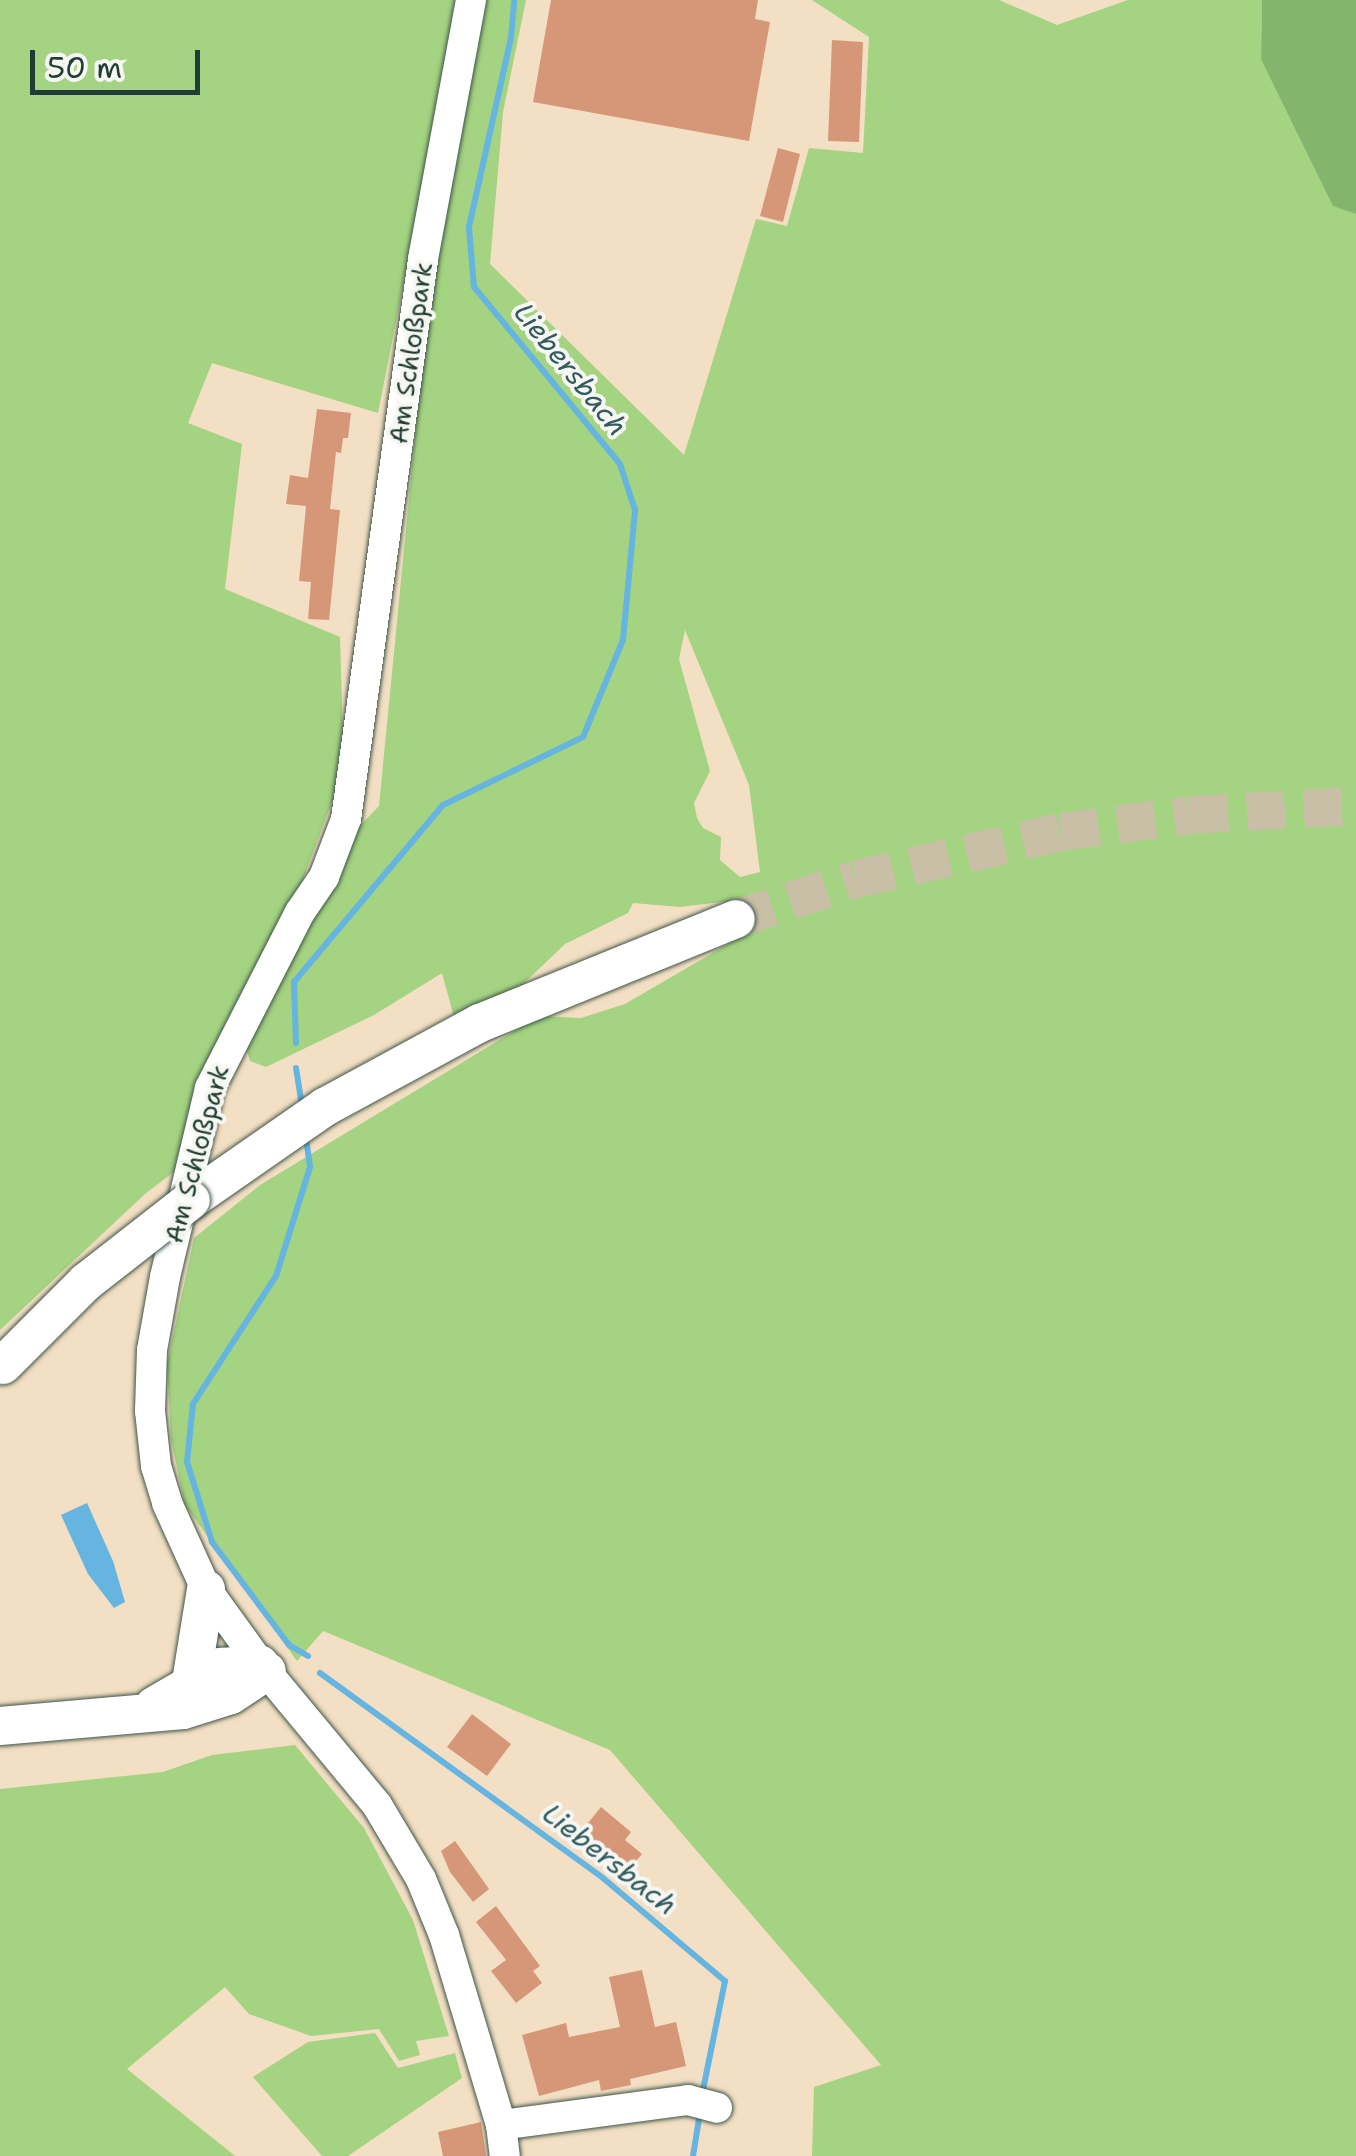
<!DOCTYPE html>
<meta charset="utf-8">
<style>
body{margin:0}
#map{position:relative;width:1356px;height:2156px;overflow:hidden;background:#f3dfc3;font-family:"Shantell Sans",sans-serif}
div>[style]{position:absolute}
.green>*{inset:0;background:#a4d381}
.forest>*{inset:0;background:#83b56f}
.water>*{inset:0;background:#66b4e0}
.stream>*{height:6px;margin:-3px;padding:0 3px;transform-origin:3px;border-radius:3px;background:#66b4e0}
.building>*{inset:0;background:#d69779}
.major-tunnel>*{height:38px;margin-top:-19px;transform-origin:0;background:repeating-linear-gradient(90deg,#c9bfa6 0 38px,transparent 0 57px)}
.roads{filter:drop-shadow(0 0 2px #3f5549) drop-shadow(0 0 2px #3f5549)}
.minor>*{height:30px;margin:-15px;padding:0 15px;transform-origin:15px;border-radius:15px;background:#fff}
.major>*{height:38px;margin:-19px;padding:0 19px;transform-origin:19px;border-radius:19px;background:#fff}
.bridges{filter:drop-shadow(0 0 2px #3f5549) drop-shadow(0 0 2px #3f5549)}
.major-bridge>*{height:38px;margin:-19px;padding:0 19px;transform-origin:19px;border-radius:19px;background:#fff}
span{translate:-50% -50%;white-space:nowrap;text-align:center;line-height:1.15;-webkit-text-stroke:8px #f6f6f2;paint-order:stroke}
.street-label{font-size:25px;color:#1f3d34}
.water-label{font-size:28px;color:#315b5f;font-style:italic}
.scale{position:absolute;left:30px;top:50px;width:170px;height:45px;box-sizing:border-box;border:5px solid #1f3d34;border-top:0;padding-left:12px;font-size:30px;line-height:35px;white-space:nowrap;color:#1f3d34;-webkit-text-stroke:8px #f6f6f2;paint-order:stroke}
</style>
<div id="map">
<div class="green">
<i style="clip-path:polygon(0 0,459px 0,378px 413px,212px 363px,188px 423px,242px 444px,225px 589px,340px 637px,344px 770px,201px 1151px,145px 1194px,0 1330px)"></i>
<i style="clip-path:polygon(evenodd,487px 0,526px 0,503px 112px,490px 264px,684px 455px,756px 219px,787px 226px,809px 148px,863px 153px,869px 37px,812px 0,999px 0,1057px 25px,1128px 0,1262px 0,1261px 59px,1356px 214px,1356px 2156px,812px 2156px,814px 2087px,881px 2065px,610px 1750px,323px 1631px,297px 1661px,185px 1505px,171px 1440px,167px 1364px,194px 1238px,260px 1185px,539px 1016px,581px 1018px,625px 1004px,740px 937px,730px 901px,680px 907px,633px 903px,628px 913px,565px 944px,519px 988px,454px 1017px,442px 973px,374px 1015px,266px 1067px,250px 1061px,246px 1048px,352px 834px,379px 806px,429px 293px,487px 0,685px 630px,749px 785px,760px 872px,740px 877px,720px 860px,721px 837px,703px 828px,697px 818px,694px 803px,710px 771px,679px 659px,685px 630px)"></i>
<i style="clip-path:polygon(295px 1745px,364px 1828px,413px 1920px,449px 2036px,416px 2041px,420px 2055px,399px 2061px,379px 2029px,311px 2036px,249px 2014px,225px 1987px,127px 2069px,235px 2156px,0 2156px,0 1789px,163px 1772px,212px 1755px)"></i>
<i style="clip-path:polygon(375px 2033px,398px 2068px,455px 2053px,462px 2078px,348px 2156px,322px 2156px,253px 2077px,308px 2042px)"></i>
</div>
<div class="forest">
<i style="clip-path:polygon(1262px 0,1356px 0,1356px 214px,1333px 206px,1261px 59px)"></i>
</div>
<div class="water">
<i style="clip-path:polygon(87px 1503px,113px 1561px,125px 1602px,114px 1608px,88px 1574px,61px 1515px)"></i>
</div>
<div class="stream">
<i style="left:296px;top:1043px;width:61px;rotate:-91.9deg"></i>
<i style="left:294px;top:982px;width:231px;rotate:-49.9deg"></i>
<i style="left:443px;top:805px;width:156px;rotate:-25.9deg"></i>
<i style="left:583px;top:737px;width:105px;rotate:-67.6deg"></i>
<i style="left:623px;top:640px;width:131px;rotate:-84.7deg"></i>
<i style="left:635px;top:510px;width:48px;rotate:-108.1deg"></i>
<i style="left:620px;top:464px;width:229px;rotate:-129.5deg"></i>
<i style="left:474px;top:287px;width:60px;rotate:-94.8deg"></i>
<i style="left:469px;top:227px;width:194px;rotate:-77.5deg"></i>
<i style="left:511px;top:38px;width:38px;rotate:-85deg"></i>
<i style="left:296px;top:1068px;width:38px;rotate:81deg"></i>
<i style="left:306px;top:1138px;width:29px;rotate:82deg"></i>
<i style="left:310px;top:1167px;width:114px;rotate:107.3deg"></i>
<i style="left:276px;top:1276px;width:153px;rotate:123deg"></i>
<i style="left:193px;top:1404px;width:58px;rotate:95.9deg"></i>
<i style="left:187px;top:1462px;width:84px;rotate:72.6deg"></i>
<i style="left:212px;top:1542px;width:129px;rotate:53.2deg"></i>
<i style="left:289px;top:1645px;width:22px;rotate:30deg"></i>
<i style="left:320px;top:1673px;width:349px;rotate:35.9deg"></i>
<i style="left:603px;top:1878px;width:160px;rotate:40.2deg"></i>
<i style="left:725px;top:1981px;width:116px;rotate:101.4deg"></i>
<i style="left:693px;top:2156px;width:44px;rotate:-80.8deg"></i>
</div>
<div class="building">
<i style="clip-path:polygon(551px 0,758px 0,755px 19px,770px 22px,749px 141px,533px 102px)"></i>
<i style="clip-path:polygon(832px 40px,863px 42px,859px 142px,828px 141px)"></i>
<i style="clip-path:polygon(778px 148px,800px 154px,783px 222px,760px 216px)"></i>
<i style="clip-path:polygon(317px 409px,351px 413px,348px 438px,343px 438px,341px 453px,336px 452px,330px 509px,340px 510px,329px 620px,308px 619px,311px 582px,299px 581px,306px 506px,286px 504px,290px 475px,308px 478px)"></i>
<i style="clip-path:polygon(472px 1714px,511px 1744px,487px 1776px,447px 1747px)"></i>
<i style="clip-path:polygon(601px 1807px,631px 1832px,625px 1840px,642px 1854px,622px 1878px,575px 1839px)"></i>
<i style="clip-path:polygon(455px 1841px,489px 1889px,473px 1902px,450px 1872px,441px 1851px)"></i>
<i style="clip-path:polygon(496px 1906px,540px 1966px,533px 1971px,542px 1983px,516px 2003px,491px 1971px,506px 1960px,476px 1922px)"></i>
<i style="clip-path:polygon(642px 1970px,655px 2027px,676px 2022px,686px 2066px,630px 2079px,631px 2085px,601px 2091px,599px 2080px,539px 2096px,522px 2035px,566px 2023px,569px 2037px,620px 2027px,609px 1977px)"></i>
<i style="clip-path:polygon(481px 2122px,486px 2156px,443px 2156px,438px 2132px)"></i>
</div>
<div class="major-tunnel">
<i style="left:736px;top:919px;width:126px;rotate:-18.4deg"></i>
<i style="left:856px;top:879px;width:210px;rotate:-12.9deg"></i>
<i style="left:1061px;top:832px;width:130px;rotate:-7.5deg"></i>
<i style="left:1190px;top:815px;width:166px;rotate:-3.1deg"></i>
</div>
<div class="roads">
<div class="minor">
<i style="left:471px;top:0;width:264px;rotate:100.5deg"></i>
<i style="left:423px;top:260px;width:564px;rotate:97.84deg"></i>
<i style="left:346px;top:819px;width:62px;rotate:110.8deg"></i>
<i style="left:324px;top:877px;width:42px;rotate:124.4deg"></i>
<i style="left:300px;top:912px;width:198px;rotate:117.1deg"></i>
<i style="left:210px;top:1088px;width:194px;rotate:103.4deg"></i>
<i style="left:165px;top:1277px;width:74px;rotate:100.1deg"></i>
<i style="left:152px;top:1350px;width:61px;rotate:91.9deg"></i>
<i style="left:150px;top:1411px;width:55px;rotate:83.8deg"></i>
<i style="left:156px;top:1466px;width:39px;rotate:73deg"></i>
<i style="left:167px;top:1503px;width:94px;rotate:65.6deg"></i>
<i style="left:206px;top:1589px;width:92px;rotate:54.2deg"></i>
<i style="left:260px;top:1664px;width:183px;rotate:50.3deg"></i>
<i style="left:377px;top:1805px;width:86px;rotate:59.3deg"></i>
<i style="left:421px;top:1879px;width:61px;rotate:67.7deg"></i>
<i style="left:444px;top:1935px;width:198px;rotate:73.3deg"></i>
<i style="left:501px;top:2125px;width:31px;rotate:83deg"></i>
<i style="left:501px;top:2125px;width:189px;rotate:-7.6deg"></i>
<i style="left:688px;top:2100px;width:30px;rotate:15deg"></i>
</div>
<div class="major">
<i style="left:191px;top:1200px;width:163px;rotate:-34.8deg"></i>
<i style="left:325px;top:1107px;width:176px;rotate:-28.5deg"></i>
<i style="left:480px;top:1023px;width:276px;rotate:-22.1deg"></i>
<i style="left:191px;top:1682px;width:94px;rotate:-80.8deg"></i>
<i style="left:154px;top:1706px;width:78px;rotate:-30.2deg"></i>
<i style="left:221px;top:1667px;width:39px;rotate:-4deg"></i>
<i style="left:0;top:1726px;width:184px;rotate:-5deg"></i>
<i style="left:183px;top:1710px;width:50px;rotate:-17.4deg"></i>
<i style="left:231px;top:1695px;width:43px;rotate:-33.7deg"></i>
</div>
</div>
<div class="bridges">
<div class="major-bridge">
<i style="left:3px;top:1365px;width:117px;rotate:-45deg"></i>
<i style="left:86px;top:1282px;width:133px;rotate:-38deg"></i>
</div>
</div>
<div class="street-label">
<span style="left:411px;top:353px;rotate:-82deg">Am Schloßpark</span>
<span style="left:197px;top:1154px;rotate:-75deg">Am Schloßpark</span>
</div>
<div class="water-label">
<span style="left:571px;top:369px;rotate:51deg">Liebersbach</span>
<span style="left:610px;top:1859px;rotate:38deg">Liebersbach</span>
</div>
<div class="scale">50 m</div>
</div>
